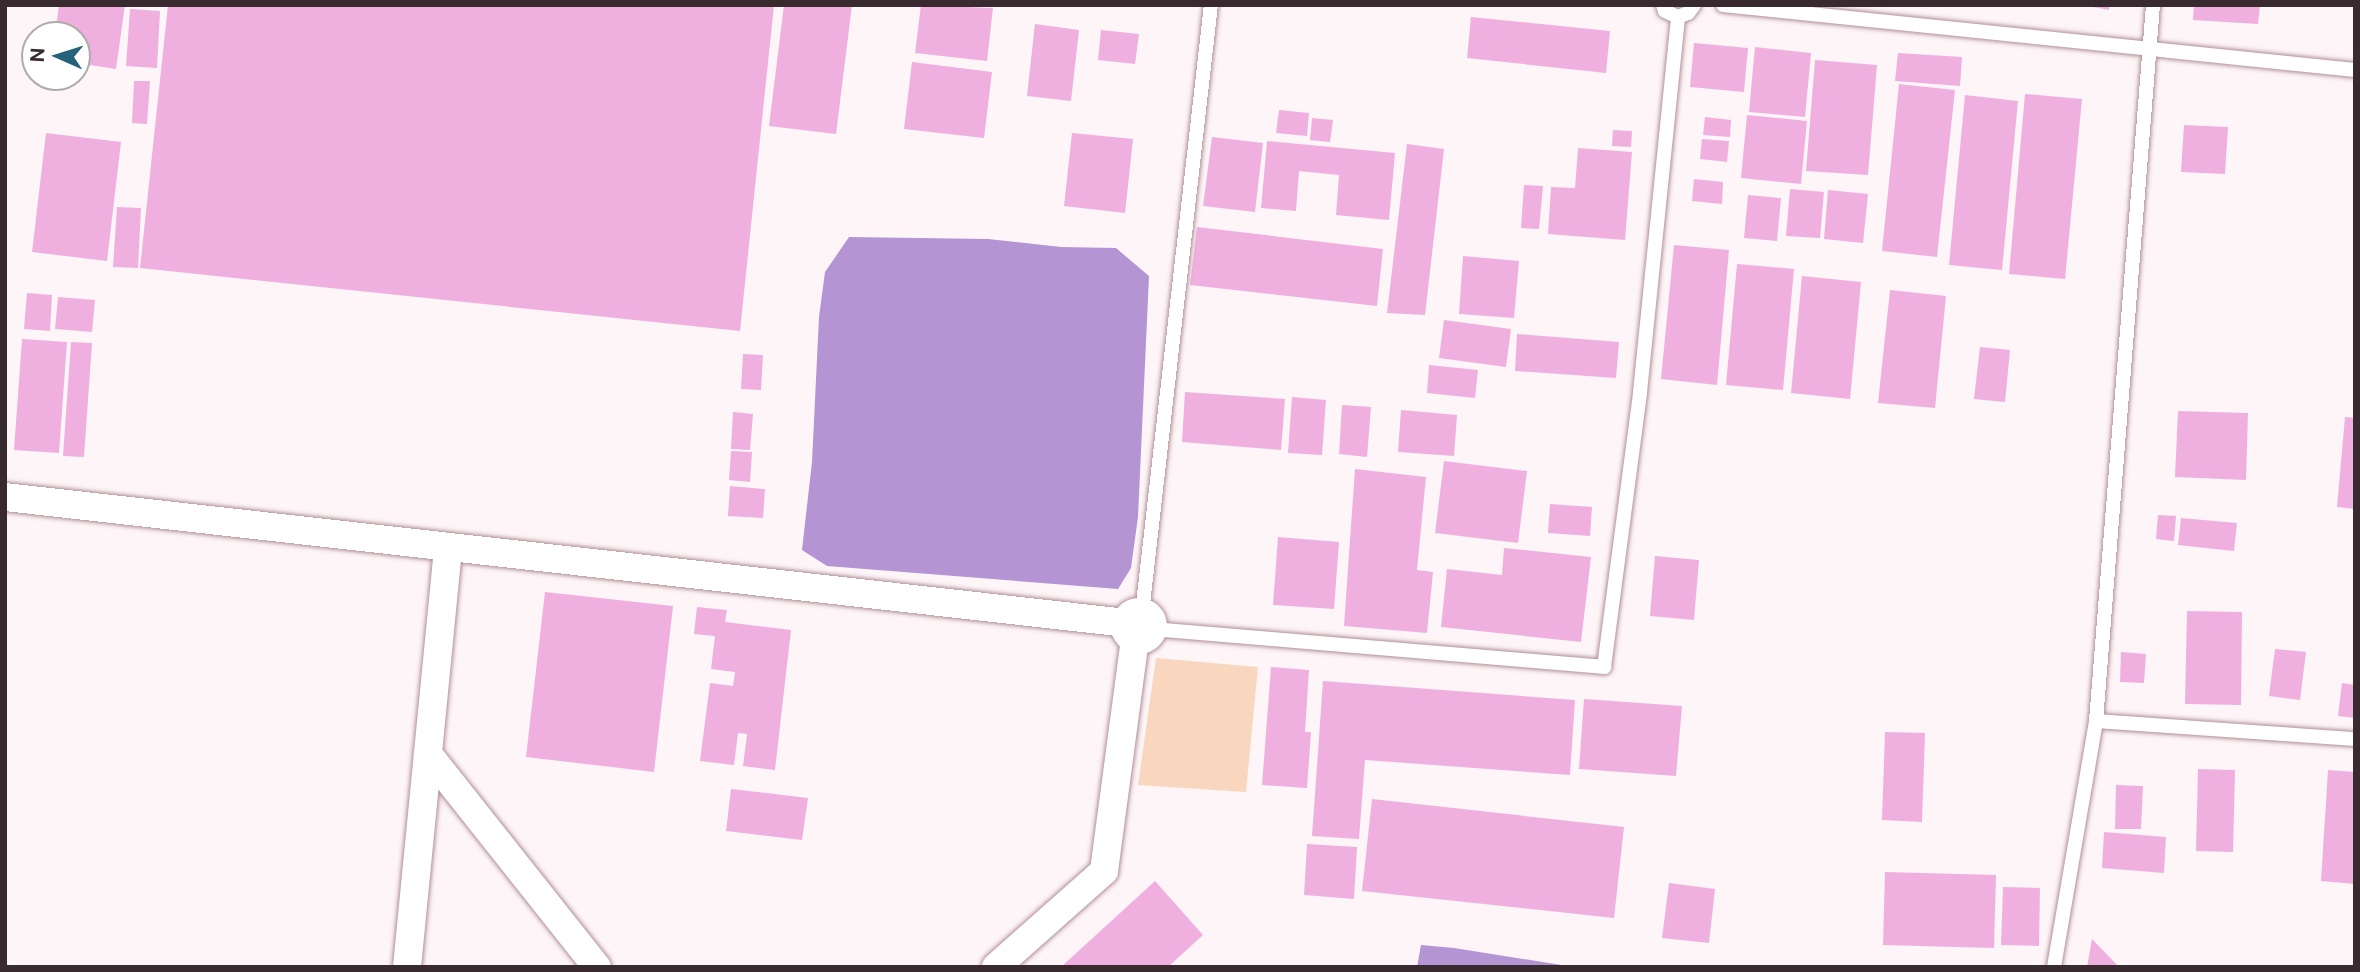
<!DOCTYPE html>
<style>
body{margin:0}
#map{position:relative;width:2360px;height:972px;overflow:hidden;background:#fdf5f7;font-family:"Public Sans",sans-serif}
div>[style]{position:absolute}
.green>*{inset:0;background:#f9d7bf}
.water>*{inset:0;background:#b494d3}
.building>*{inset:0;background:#efb0e0}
.roads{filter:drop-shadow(0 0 2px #b18f97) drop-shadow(0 0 2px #b18f97)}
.service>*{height:14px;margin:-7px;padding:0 7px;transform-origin:7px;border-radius:7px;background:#fff}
.minor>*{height:28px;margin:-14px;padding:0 14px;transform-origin:14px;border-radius:14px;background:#fff}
.minor>.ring{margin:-14px;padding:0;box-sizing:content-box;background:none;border:28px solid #fff;border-radius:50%}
span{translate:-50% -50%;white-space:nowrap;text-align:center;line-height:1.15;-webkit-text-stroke:6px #fff;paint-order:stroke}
.frame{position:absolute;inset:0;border:7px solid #382a2e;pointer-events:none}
.north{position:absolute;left:21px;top:21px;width:70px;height:70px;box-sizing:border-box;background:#fff;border:2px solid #afaaab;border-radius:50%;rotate:273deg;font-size:19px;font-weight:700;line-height:28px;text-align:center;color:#382a2e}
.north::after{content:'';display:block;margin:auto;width:24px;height:32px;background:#26637a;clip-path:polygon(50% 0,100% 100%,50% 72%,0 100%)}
</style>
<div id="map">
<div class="green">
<i style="clip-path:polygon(1156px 658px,1258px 667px,1246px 792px,1138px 785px)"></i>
</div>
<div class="water">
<i style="clip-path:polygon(849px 237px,988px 239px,1061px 247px,1116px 248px,1149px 276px,1138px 517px,1131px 568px,1118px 589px,827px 566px,802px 550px,812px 462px,819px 317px,825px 272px)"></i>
<i style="clip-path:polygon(1421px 945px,1454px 948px,1574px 967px,1417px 967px)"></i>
</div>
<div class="building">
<i style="clip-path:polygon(59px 5px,125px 5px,116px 69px,77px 63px,77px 35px,55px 35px)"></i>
<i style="clip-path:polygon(168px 5px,774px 5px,740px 331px,140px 268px)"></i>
<i style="clip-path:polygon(784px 5px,852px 5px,836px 134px,769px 126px)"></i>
<i style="clip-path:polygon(921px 5px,993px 8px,987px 61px,915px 53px)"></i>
<i style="clip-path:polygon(2083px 5px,2109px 5px,2109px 10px)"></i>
<i style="clip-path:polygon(2194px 5px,2260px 5px,2258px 24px,2193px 20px)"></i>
<i style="clip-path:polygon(130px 9px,160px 11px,157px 68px,126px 66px)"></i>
<i style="clip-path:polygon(1471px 17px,1610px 31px,1606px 73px,1467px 58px)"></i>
<i style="clip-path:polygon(1035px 24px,1079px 30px,1071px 101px,1027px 96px)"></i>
<i style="clip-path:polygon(1101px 30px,1139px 34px,1135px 64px,1098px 60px)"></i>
<i style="clip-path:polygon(1694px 43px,1748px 48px,1744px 92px,1690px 87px)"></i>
<i style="clip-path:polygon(1755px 47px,1811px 53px,1805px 117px,1749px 112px)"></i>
<i style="clip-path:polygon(1898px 53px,1962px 57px,1960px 86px,1895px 81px)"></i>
<i style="clip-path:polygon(1815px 60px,1877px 65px,1868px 175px,1806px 171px)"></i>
<i style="clip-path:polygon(912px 62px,992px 72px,984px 138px,904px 129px)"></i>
<i style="clip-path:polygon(134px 81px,150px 81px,147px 124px,132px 123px)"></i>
<i style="clip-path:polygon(1899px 84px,1955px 90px,1937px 257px,1882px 251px)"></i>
<i style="clip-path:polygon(2025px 94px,2082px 99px,2065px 279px,2009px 274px)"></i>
<i style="clip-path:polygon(1965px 95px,2018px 101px,2002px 270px,1949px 265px)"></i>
<i style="clip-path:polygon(1279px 110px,1309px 113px,1307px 136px,1276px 133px)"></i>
<i style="clip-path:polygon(1747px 115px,1807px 121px,1801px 184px,1741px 178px)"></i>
<i style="clip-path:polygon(1705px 117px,1731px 120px,1730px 137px,1703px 135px)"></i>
<i style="clip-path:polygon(1312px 118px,1333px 120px,1330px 142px,1310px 140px)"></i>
<i style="clip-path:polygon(2184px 125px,2228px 127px,2225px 174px,2181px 172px)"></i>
<i style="clip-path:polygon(1613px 130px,1632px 131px,1631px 147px,1612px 146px)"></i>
<i style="clip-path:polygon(46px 133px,121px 142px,107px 261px,32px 252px)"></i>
<i style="clip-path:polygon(1072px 133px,1133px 139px,1125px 213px,1064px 206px)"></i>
<i style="clip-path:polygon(1212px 137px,1263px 143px,1255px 212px,1203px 206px)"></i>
<i style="clip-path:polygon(1702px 139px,1729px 141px,1727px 162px,1700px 159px)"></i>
<i style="clip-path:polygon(1267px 141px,1395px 153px,1389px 220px,1336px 215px,1339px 175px,1299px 171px,1296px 211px,1261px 208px)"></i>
<i style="clip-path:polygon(1407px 144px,1444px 149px,1425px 315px,1387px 313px)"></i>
<i style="clip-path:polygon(1578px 148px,1632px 152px,1625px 240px,1548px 234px,1551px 187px,1575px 188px)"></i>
<i style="clip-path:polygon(1694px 179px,1723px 182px,1722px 204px,1692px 201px)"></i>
<i style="clip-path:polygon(1524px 185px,1543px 186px,1539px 229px,1521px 228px)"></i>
<i style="clip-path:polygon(1790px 189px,1824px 192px,1820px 238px,1786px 236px)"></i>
<i style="clip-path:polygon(1828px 190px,1868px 194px,1863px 243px,1824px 239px)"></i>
<i style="clip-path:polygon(1748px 195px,1781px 198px,1777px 241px,1744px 238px)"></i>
<i style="clip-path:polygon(117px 207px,141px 208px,138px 268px,113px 267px)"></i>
<i style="clip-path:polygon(1197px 227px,1383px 249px,1377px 306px,1190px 285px)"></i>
<i style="clip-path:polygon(1674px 245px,1729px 250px,1717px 385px,1661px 379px)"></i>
<i style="clip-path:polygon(1463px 256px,1519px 261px,1514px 318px,1459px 314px)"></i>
<i style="clip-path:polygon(1737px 264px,1794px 269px,1783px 390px,1726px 385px)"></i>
<i style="clip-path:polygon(1802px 276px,1861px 282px,1850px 399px,1791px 393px)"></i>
<i style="clip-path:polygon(1890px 290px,1946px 296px,1935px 408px,1878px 403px)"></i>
<i style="clip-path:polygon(27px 293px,52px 295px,50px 331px,24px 329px)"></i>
<i style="clip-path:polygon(58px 297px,95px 300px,92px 332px,55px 329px)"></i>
<i style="clip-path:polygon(1444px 320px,1511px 329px,1506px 367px,1439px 358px)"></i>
<i style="clip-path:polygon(1517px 334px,1619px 342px,1616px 378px,1515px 371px)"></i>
<i style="clip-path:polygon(22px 339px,67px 342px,59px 453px,14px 450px)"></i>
<i style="clip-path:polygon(71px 342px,92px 343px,84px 457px,63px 456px)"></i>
<i style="clip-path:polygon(1980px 347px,2010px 350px,2005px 402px,1974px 399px)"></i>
<i style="clip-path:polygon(743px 354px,763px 355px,761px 390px,741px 389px)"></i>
<i style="clip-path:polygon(1429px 365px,1478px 370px,1475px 398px,1427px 393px)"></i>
<i style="clip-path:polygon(1185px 392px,1285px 399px,1281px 450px,1182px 442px)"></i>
<i style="clip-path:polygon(1292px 397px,1326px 400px,1322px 455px,1288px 453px)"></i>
<i style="clip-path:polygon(1342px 405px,1371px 407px,1367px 457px,1339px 454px)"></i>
<i style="clip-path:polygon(1401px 410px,1457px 415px,1454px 456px,1398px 452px)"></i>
<i style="clip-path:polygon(2178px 411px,2248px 413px,2246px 480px,2175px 477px)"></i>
<i style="clip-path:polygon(733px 412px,753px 414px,750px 450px,731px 449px)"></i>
<i style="clip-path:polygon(2345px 417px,2355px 418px,2355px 509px,2337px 507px)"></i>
<i style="clip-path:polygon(731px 451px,752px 452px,750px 482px,729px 480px)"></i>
<i style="clip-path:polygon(1444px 461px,1527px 471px,1518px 543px,1435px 533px)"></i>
<i style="clip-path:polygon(1355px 469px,1426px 477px,1417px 570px,1433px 572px,1427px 633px,1344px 626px)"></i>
<i style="clip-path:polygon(730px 486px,765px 489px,763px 518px,728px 516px)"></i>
<i style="clip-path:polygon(1550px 504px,1592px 507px,1590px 536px,1548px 533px)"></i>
<i style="clip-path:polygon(2158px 515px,2176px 516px,2174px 541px,2156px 539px)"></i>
<i style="clip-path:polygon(2181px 518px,2237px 523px,2234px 551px,2178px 545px)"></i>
<i style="clip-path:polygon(1278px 537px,1339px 542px,1334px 609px,1273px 605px)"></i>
<i style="clip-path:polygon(1504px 548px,1591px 557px,1581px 642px,1441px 627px,1447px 569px,1502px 575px)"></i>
<i style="clip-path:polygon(1655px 556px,1699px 560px,1694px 620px,1650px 616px)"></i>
<i style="clip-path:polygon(545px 592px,673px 606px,654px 772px,526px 757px)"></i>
<i style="clip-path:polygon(697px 607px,727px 610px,725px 622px,791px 630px,775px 770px,743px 766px,747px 734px,738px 733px,734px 765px,700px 761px,710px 683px,733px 686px,735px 672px,711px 669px,715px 636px,694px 634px)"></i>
<i style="clip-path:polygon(2187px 611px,2242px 612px,2241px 705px,2185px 704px)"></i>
<i style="clip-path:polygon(2275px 649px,2306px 652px,2300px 700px,2269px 696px)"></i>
<i style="clip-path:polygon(2121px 652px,2146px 654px,2144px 683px,2120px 682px)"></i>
<i style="clip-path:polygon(1271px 667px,1309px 670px,1305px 732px,1311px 732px,1307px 788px,1262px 785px)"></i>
<i style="clip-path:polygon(1323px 681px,1575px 700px,1570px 775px,1365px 760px,1359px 839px,1312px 836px)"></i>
<i style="clip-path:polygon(2342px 683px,2355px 685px,2355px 718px,2338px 716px)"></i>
<i style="clip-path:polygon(1584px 699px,1682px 706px,1676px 776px,1579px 769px)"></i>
<i style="clip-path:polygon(1885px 732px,1925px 733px,1922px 822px,1882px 820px)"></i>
<i style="clip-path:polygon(2198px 769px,2235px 770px,2233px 852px,2196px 851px)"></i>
<i style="clip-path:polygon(2328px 770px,2355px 772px,2355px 884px,2321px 881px)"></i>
<i style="clip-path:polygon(2116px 785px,2143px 786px,2141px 829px,2115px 829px)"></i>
<i style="clip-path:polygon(731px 789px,808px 798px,802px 840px,726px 831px)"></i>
<i style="clip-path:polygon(1372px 799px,1624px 827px,1614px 918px,1362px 891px)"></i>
<i style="clip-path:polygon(2104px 832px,2166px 837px,2164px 873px,2102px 868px)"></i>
<i style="clip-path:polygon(1307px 844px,1357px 847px,1354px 899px,1304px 895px)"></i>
<i style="clip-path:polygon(1885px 872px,1996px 875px,1994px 948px,1883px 945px)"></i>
<i style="clip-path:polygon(1155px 881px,1203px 935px,1168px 967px,1061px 967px)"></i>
<i style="clip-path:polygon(1669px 883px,1715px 889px,1709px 943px,1662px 938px)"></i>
<i style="clip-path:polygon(2003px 887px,2040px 888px,2039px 946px,2001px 945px)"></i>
<i style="clip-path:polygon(2092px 939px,2119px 967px,2087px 967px)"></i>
</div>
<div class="roads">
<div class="service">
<i style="left:1663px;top:5px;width:6px;rotate:72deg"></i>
<i style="left:1665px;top:11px;width:14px;rotate:25deg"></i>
<i style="left:1678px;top:17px;width:11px;rotate:-22deg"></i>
<i style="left:1688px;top:13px;width:10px;rotate:-53deg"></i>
<i style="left:1723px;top:5px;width:635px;rotate:5.87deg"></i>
<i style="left:1142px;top:613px;width:612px;rotate:-83.53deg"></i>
<i style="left:1153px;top:629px;width:453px;rotate:4.8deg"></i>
<i style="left:1604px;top:667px;width:277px;rotate:-82.5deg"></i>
<i style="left:1640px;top:392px;width:377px;rotate:-84.2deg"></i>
<i style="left:2096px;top:721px;width:260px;rotate:4deg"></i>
<i style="left:2054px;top:967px;width:250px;rotate:-80.3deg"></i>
<i style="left:2096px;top:721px;width:718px;rotate:-85.45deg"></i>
</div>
<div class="minor">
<i style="left:5px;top:497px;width:1128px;rotate:6.41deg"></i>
<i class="ring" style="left:1125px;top:612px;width:0;height:0"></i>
<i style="left:428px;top:754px;width:272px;rotate:51.6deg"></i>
<i style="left:407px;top:967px;width:422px;rotate:-84.4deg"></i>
<i style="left:996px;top:967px;width:144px;rotate:-41.6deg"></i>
<i style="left:1104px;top:871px;width:234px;rotate:-82.4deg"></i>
</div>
</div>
<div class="frame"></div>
<div class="north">N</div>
</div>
